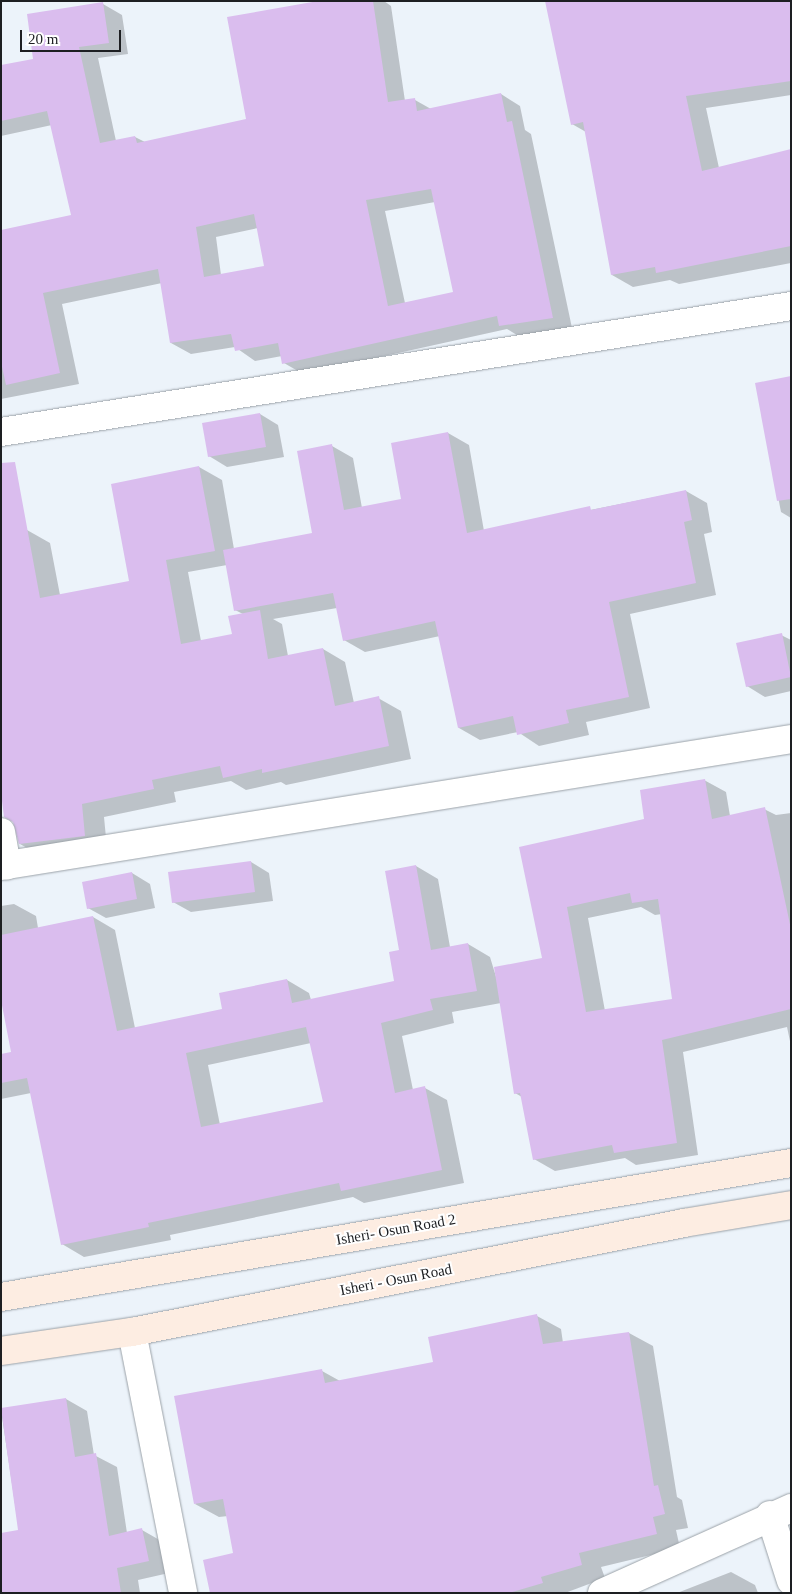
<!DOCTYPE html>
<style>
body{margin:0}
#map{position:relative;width:792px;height:1594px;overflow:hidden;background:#ecf3fa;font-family:"Times New Roman",serif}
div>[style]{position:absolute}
.shadow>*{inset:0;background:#0003}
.building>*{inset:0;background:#dabdee}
.roads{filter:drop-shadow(0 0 1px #9ba2a8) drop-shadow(0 0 1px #9ba2a8)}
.street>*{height:28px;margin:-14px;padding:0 14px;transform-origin:14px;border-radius:14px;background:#fff}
.secondary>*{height:28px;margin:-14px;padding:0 14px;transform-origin:14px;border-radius:14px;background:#fdede2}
span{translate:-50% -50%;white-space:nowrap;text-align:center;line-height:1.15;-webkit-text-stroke:4px #fff;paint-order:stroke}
.street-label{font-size:15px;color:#1d1f22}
.frame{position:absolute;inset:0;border:2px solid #1d1f22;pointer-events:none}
.scale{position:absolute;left:20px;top:30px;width:101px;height:22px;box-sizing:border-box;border:2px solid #1d1f22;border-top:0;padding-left:6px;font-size:15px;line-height:18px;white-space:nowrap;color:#1d1f22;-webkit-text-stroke:4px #fff;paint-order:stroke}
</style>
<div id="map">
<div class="shadow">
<i style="clip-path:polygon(evenodd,330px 1px,384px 1px,391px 6px,405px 101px,415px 100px,431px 109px,501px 94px,520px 106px,525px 130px,531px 134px,572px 328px,520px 337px,507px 329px,303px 374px,284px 363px,282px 356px,255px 361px,235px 347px,191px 354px,171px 343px,162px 283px,62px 304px,79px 384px,1px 399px,1px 231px,72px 216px,52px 125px,1px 136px,1px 67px,34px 60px,103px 4px,122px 15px,128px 54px,98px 58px,116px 141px,135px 137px,145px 142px,248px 120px,330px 1px,435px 202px,454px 293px,405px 303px,385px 211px,435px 202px,330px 1px,258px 228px,265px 267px,221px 275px,216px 237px,258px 228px)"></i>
<i style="clip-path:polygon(791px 12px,791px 95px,706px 108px,719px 168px,791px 150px,791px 263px,679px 284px,670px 280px,633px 287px,612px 275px,586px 132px,572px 124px)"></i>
<i style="clip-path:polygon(791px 377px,791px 518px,781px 512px,756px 384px)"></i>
<i style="clip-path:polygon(260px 414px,278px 425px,284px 457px,227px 467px,209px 456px)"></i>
<i style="clip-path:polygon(evenodd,448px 433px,469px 445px,484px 531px,686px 491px,707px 503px,712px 532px,704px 534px,716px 595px,630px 614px,650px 708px,586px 722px,589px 735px,539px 746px,518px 732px,480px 740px,459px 728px,440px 636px,365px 652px,344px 640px,337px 608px,273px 619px,282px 624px,288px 656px,323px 649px,345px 662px,354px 703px,378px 698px,401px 711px,411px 759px,286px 785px,281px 782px,246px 790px,231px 781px,174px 792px,176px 802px,104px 817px,107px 848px,43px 857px,20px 844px,27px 530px,50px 543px,60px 595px,130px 582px,113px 485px,199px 467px,222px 480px,234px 549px,313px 534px,332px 446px,353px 458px,362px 508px,403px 500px,448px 433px,227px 565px,235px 610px,243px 614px,233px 635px,201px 641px,188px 572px,227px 565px)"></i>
<i style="clip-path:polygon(781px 635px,791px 640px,791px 691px,765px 697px,747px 686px)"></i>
<i style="clip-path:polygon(evenodd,704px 780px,726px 792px,730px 816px,764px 809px,776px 815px,791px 813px,791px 1046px,787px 1027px,683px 1052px,698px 1155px,636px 1165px,625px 1158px,555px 1171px,534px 1159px,522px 1097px,515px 1093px,501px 1003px,452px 1012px,454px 1023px,402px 1036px,413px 1090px,425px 1088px,447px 1100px,464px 1183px,364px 1203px,353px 1197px,170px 1235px,171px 1240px,84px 1257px,62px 1244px,31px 1093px,1px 1099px,1px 1055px,13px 1053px,1px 994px,1px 906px,14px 904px,36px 916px,38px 928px,93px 917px,115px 930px,135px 1028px,224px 1010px,287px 980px,309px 993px,311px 1000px,396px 982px,400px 951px,386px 872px,416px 866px,438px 879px,450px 947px,468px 944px,490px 957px,497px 980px,544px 959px,520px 848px,646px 820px,704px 780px,641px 907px,655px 915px,662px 914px,674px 1000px,605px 1011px,588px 918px,641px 907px,704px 780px,311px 1043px,324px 1103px,220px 1125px,208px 1065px,311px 1043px)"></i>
<i style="clip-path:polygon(251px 862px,269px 873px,273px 901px,191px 912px,173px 902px)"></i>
<i style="clip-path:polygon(132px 873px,150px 884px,155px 908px,106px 918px,88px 908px)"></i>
<i style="clip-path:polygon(537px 1316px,561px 1329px,563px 1343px,629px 1333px,653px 1346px,677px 1497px,682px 1500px,688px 1528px,676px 1530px,680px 1548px,601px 1567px,605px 1578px,565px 1593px,211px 1593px,234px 1554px,228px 1516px,219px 1517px,195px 1504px,322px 1371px,340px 1381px,434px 1363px)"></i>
<i style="clip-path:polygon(66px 1399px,87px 1411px,94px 1455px,117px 1467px,127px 1533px,142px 1530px,163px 1542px,169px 1573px,138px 1580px,140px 1593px,1px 1593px,19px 1531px,1px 1410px)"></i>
<i style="clip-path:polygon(731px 1572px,755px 1585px,758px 1593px,677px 1593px)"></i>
</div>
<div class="building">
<i style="clip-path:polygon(evenodd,318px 1px,373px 1px,388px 102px,415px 98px,417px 111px,501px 93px,507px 122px,512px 121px,553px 318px,499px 326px,497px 316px,282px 364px,278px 343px,235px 351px,231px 334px,170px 343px,158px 269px,43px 293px,60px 373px,6px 385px,1px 362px,1px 230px,71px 215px,47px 111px,1px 121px,1px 65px,33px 59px,27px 14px,103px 2px,109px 43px,79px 47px,100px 143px,135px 136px,137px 143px,246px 119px,227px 17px,318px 1px,431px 189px,453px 292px,388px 306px,366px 200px,431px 189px,318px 1px,254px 214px,264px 266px,204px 277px,196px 227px,254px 214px)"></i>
<i style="clip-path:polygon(545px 1px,791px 1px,791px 81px,686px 96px,702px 171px,791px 149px,791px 246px,656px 273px,655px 267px,611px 275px,583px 122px,571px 125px)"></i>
<i style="clip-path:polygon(791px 376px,791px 499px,777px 501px,755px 383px)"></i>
<i style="clip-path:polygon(260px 413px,266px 447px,208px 457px,202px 423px)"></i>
<i style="clip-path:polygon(448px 432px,467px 533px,590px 506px,591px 510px,686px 490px,692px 520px,684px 522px,696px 583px,609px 602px,629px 697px,566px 710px,569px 723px,517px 735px,513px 716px,458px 728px,435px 621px,343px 641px,333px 593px,234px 611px,223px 550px,312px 533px,297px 451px,332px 444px,344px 510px,401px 499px,391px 443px)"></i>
<i style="clip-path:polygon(15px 462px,40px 598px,129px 581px,111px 484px,199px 466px,215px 551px,166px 560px,181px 644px,232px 634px,228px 616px,260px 610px,268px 659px,323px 648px,335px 706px,379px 696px,389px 746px,262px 773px,262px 769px,223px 778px,220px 766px,152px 780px,154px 789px,82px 804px,85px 836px,19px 844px,13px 822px,4px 817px,1px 793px,1px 463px)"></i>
<i style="clip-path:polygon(782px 633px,791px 677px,746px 687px,736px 643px)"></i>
<i style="clip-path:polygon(evenodd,705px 779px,712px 819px,765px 807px,791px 929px,791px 1009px,662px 1040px,677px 1143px,614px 1153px,612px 1145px,533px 1160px,520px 1093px,514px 1094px,494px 967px,542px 958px,519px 847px,644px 819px,640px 790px,705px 779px,630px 893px,632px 903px,658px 899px,672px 999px,586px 1012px,567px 907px,630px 893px)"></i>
<i style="clip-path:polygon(251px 861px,255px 892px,172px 903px,168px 872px)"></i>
<i style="clip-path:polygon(evenodd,416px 865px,431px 950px,468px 943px,477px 991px,430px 999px,433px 1010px,381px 1023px,395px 1093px,425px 1086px,442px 1170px,341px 1191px,339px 1183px,148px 1223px,149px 1227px,61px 1245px,27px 1078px,1px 1083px,1px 1054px,11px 1052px,1px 1000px,1px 935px,93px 916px,117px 1031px,222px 1009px,219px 993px,287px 979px,292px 1003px,394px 981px,389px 952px,399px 950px,385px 871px,416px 865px,306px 1027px,323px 1102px,201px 1127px,186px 1053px,306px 1027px)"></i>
<i style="clip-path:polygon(132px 872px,137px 899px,87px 909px,82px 882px)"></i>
<i style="clip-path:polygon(537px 1314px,543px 1344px,629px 1332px,654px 1486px,658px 1485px,665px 1514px,653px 1517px,657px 1534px,579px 1553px,582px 1565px,541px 1577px,543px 1583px,509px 1593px,210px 1593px,203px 1560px,233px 1553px,223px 1499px,194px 1504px,174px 1396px,322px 1369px,325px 1383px,433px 1362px,428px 1337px)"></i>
<i style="clip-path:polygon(66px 1398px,75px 1457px,96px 1453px,109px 1536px,142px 1528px,149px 1561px,117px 1568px,121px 1593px,1px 1593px,1px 1533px,18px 1530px,1px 1408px)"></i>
</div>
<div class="roads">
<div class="street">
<i style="left:1px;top:432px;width:800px;rotate:-9.06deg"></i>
<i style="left:1px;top:832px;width:34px;rotate:80deg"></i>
<i style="left:1px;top:866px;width:800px;rotate:-9.13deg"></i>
<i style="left:132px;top:1332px;width:266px;rotate:78.9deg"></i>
<i style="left:770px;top:1515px;width:69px;rotate:72.3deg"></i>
<i style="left:602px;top:1593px;width:207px;rotate:-24.2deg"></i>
</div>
<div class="secondary">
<i style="left:1px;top:1297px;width:801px;rotate:-9.63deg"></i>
<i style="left:1px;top:1351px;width:132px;rotate:-8.3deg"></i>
<i style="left:132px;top:1332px;width:563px;rotate:-11.17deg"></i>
<i style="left:684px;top:1223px;width:109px;rotate:-9.5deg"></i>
</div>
</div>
<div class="street-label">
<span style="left:396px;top:1230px;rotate:-10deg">Isheri- Osun Road 2</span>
<span style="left:396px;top:1280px;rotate:-11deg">Isheri - Osun Road</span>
</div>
<div class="frame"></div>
<div class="scale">20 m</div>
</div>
